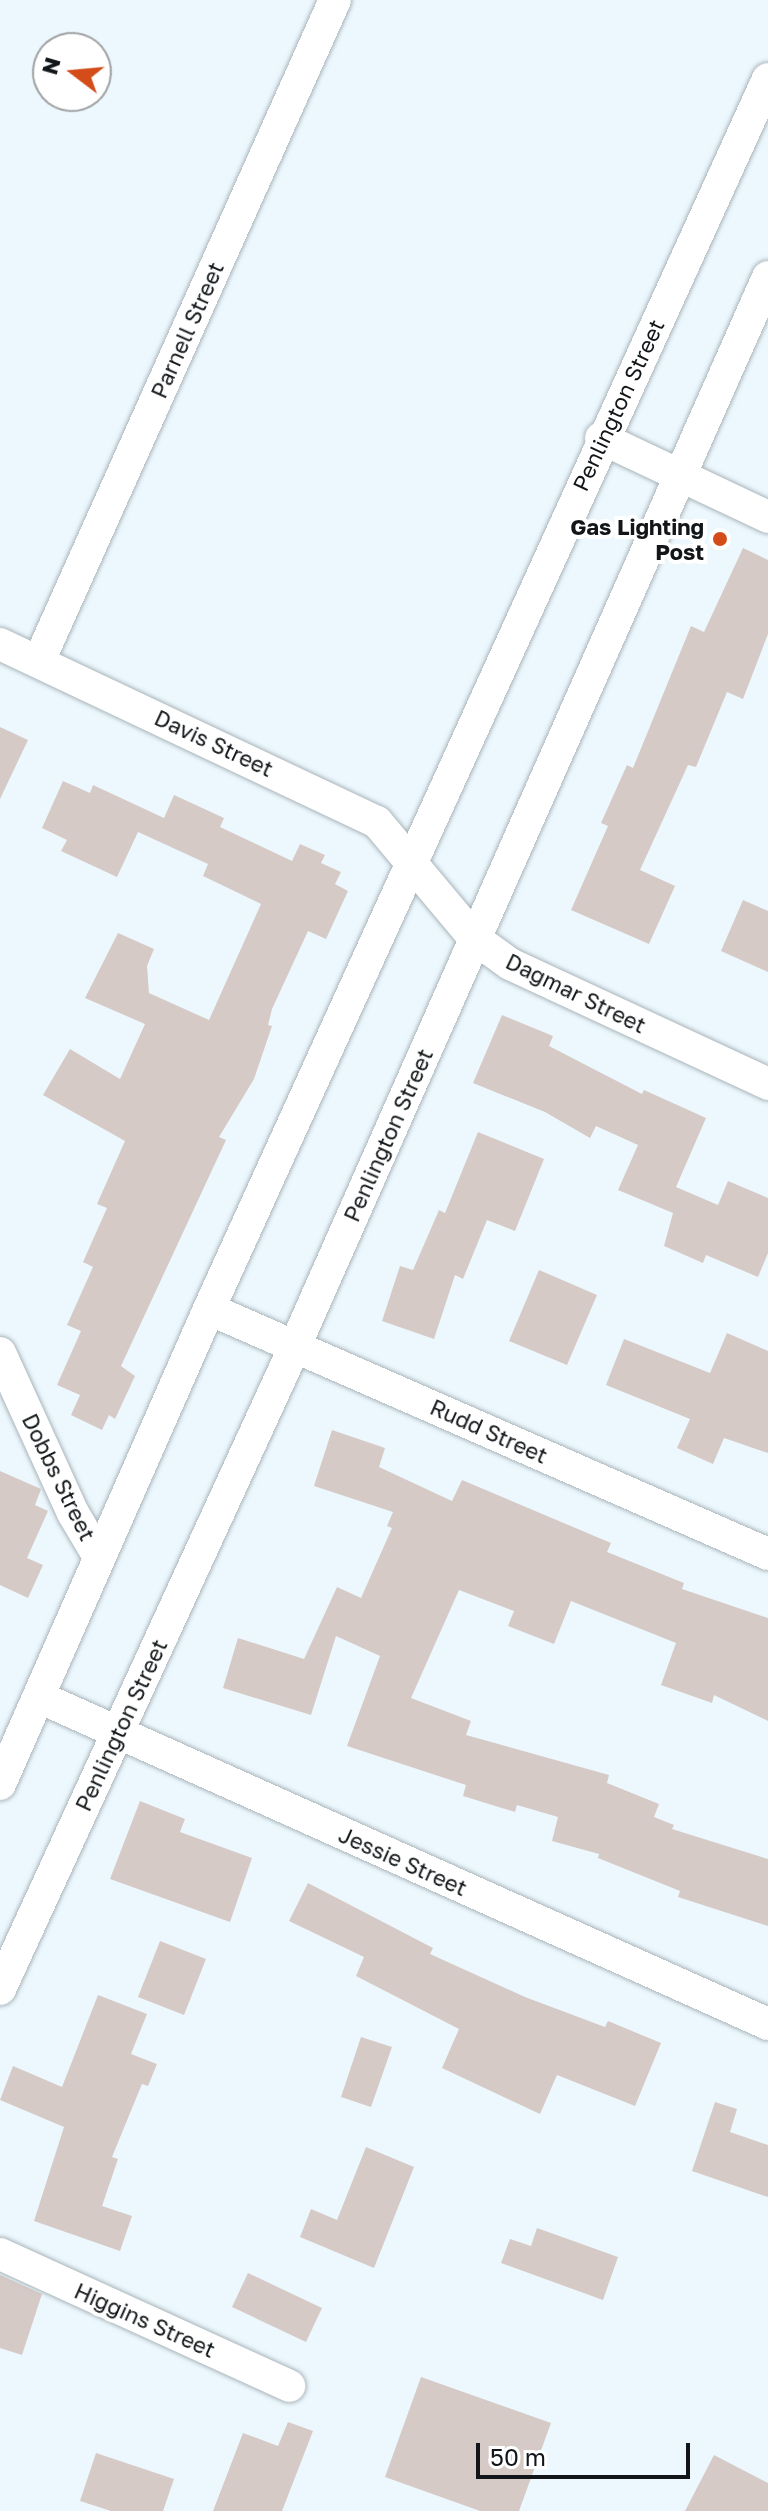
<!DOCTYPE html>
<style>
body{margin:0}
#map{position:relative;width:768px;height:2511px;overflow:hidden;background:#ecf8fe;font-family:"Golos Text",sans-serif}
div>[style]{position:absolute}
.building>*{inset:0;background:#d6cac6}
.roads{filter:drop-shadow(0 0 2px #aab5ba) drop-shadow(0 0 2px #aab5ba)}
.minor>*{height:32px;margin:-16px;padding:0 16px;transform-origin:16px;border-radius:16px;background:#fff}
.dots>*{width:22px;height:22px;translate:-50% -50%;box-sizing:border-box;border:4px solid #fff;border-radius:50%}
span{translate:-50% -50%;white-space:nowrap;text-align:center;line-height:1.15;-webkit-text-stroke:8px #fff;paint-order:stroke}
.street-label{font-size:22px;color:#121618}
.poi-label{font-size:22px;color:#121618;font-weight:700}
.right{translate:-100% -50%;text-align:right}
.north{position:absolute;left:32px;top:32px;width:80px;height:80px;box-sizing:border-box;background:#fff;border:2px solid #a0a2a3;border-radius:50%;rotate:286deg;font-size:22px;font-weight:700;line-height:32px;text-align:center;color:#121618}
.north::after{content:'';display:block;margin:auto;width:28px;height:36px;background:#d34c1a;clip-path:polygon(50% 0,100% 100%,50% 72%,0 100%)}
.scale{position:absolute;left:476px;top:2443px;width:214px;height:36px;box-sizing:border-box;border:4px solid #121618;border-top:0;padding-left:10px;font-size:24px;line-height:28px;white-space:nowrap;color:#121618;-webkit-text-stroke:6px #fff;paint-order:stroke}
</style>
<div id="map">
<div class="building">
<i style="clip-path:polygon(743px 548px,768px 560px,768px 634px,743px 699px,727px 692px,696px 767px,688px 765px,640px 870px,675px 886px,649px 944px,571px 910px,608px 826px,601px 823px,627px 765px,633px 768px,691px 626px,704px 632px)"></i>
<i style="clip-path:polygon(0 727px,28px 740px,0 799px)"></i>
<i style="clip-path:polygon(63px 781px,90px 793px,93px 785px,164px 818px,174px 795px,224px 818px,220px 827px,292px 861px,300px 844px,325px 855px,321px 863px,341px 872px,335px 884px,348px 891px,326px 939px,308px 931px,272px 1009px,268px 1025px,272px 1026px,254px 1079px,219px 1137px,226px 1140px,121px 1366px,135px 1376px,115px 1419px,109px 1415px,102px 1430px,71px 1415px,80px 1395px,57px 1385px,81px 1331px,67px 1325px,93px 1267px,83px 1262px,107px 1208px,97px 1204px,125px 1141px,43px 1095px,70px 1049px,120px 1079px,145px 1024px,85px 998px,118px 933px,154px 949px,147px 966px,149px 993px,209px 1020px,261px 904px,203px 876px,208px 864px,138px 832px,117px 877px,61px 851px,67px 840px,42px 828px)"></i>
<i style="clip-path:polygon(743px 900px,768px 911px,768px 972px,721px 951px)"></i>
<i style="clip-path:polygon(502px 1015px,553px 1036px,549px 1046px,642px 1094px,644px 1090px,706px 1118px,676px 1187px,718px 1205px,728px 1181px,768px 1198px,768px 1253px,758px 1277px,706px 1255px,703px 1263px,664px 1246px,673px 1213px,618px 1190px,638px 1145px,596px 1126px,590px 1138px,545px 1112px,473px 1083px)"></i>
<i style="clip-path:polygon(478px 1132px,544px 1159px,515px 1231px,487px 1220px,463px 1279px,455px 1275px,434px 1339px,382px 1321px,400px 1266px,413px 1270px,439px 1210px,445px 1213px)"></i>
<i style="clip-path:polygon(539px 1270px,597px 1295px,567px 1365px,509px 1341px)"></i>
<i style="clip-path:polygon(727px 1333px,768px 1351px,768px 1453px,724px 1438px,713px 1464px,677px 1448px,690px 1419px,606px 1385px,624px 1339px,710px 1373px)"></i>
<i style="clip-path:polygon(332px 1430px,385px 1448px,379px 1467px,452px 1501px,462px 1480px,611px 1543px,607px 1552px,684px 1583px,682px 1589px,768px 1618px,768px 1721px,714px 1695px,712px 1703px,661px 1685px,676px 1643px,571px 1601px,554px 1644px,508px 1626px,514px 1611px,459px 1590px,411px 1698px,471px 1721px,466px 1735px,609px 1775px,607px 1783px,659px 1804px,654px 1817px,674px 1825px,672px 1829px,768px 1859px,768px 1926px,678px 1897px,680px 1891px,598px 1858px,599px 1854px,552px 1841px,558px 1817px,517px 1805px,515px 1812px,463px 1796px,466px 1785px,347px 1746px,380px 1656px,336px 1636px,311px 1715px,223px 1688px,238px 1638px,304px 1659px,337px 1587px,361px 1598px,392px 1528px,387px 1526px,393px 1512px,314px 1486px)"></i>
<i style="clip-path:polygon(0 1471px,41px 1489px,35px 1505px,48px 1511px,27px 1558px,43px 1565px,28px 1598px,0 1585px)"></i>
<i style="clip-path:polygon(140px 1801px,185px 1819px,180px 1832px,252px 1858px,230px 1922px,110px 1879px)"></i>
<i style="clip-path:polygon(308px 1883px,433px 1948px,430px 1954px,525px 1997px,605px 2027px,608px 2021px,661px 2043px,635px 2106px,557px 2075px,540px 2114px,442px 2068px,459px 2029px,356px 1976px,364px 1957px,289px 1921px)"></i>
<i style="clip-path:polygon(160px 1941px,206px 1959px,184px 2015px,138px 1997px)"></i>
<i style="clip-path:polygon(98px 1995px,147px 2014px,131px 2054px,157px 2064px,148px 2086px,142px 2084px,112px 2157px,118px 2159px,102px 2206px,132px 2216px,120px 2251px,34px 2221px,64px 2127px,0 2100px,13px 2066px,62px 2087px)"></i>
<i style="clip-path:polygon(361px 2037px,392px 2047px,371px 2107px,341px 2097px)"></i>
<i style="clip-path:polygon(715px 2102px,737px 2109px,730px 2132px,768px 2145px,768px 2197px,692px 2171px)"></i>
<i style="clip-path:polygon(366px 2147px,414px 2167px,374px 2268px,300px 2237px,311px 2209px,337px 2220px)"></i>
<i style="clip-path:polygon(537px 2228px,618px 2257px,603px 2300px,501px 2263px,510px 2239px,531px 2246px)"></i>
<i style="clip-path:polygon(248px 2273px,322px 2308px,306px 2342px,232px 2307px)"></i>
<i style="clip-path:polygon(0 2275px,42px 2294px,22px 2355px,0 2348px)"></i>
<i style="clip-path:polygon(421px 2377px,551px 2423px,519px 2511px,480px 2511px,385px 2477px)"></i>
<i style="clip-path:polygon(288px 2422px,313px 2431px,282px 2511px,213px 2511px,243px 2433px,278px 2446px)"></i>
<i style="clip-path:polygon(96px 2453px,174px 2479px,163px 2511px,111px 2511px,80px 2501px)"></i>
<i style="clip-path:polygon(714px 2455px,768px 2483px,768px 2511px,685px 2511px)"></i>
</div>
<div class="roads">
<div class="minor">
<i style="left:601px;top:438px;width:185px;rotate:25.3deg"></i>
<i style="left:0;top:644px;width:417px;rotate:25.3deg"></i>
<i style="left:377px;top:822px;width:151px;rotate:50.1deg"></i>
<i style="left:474px;top:938px;width:44px;rotate:35.8deg"></i>
<i style="left:510px;top:964px;width:285px;rotate:24.9deg"></i>
<i style="left:39px;top:661px;width:724px;rotate:-65.88deg"></i>
<i style="left:209px;top:1309px;width:610px;rotate:23.67deg"></i>
<i style="left:0;top:1353px;width:176px;rotate:65.5deg"></i>
<i style="left:73px;top:1513px;width:51px;rotate:59.4deg"></i>
<i style="left:39px;top:1697px;width:799px;rotate:24.16deg"></i>
<i style="left:0;top:1784px;width:519px;rotate:-66.25deg"></i>
<i style="left:209px;top:1309px;width:1351px;rotate:-65.56deg"></i>
<i style="left:0;top:1989px;width:707px;rotate:-65.35deg"></i>
<i style="left:295px;top:1346px;width:1169px;rotate:-66.13deg"></i>
<i style="left:0;top:2254px;width:318px;rotate:24.5deg"></i>
</div>
</div>
<div class="dots">
<i style="left:720px;top:539px;background:#d34c1a"></i>
</div>
<div class="street-label">
<span style="left:187px;top:330px;rotate:-66deg">Parnell Street</span>
<span style="left:618px;top:405px;rotate:-65deg">Penlington Street</span>
<span style="left:214px;top:743px;rotate:25deg">Davis Street</span>
<span style="left:576px;top:993px;rotate:26deg">Dagmar Street</span>
<span style="left:388px;top:1135px;rotate:-66deg">Penlington Street</span>
<span style="left:489px;top:1431px;rotate:24deg">Rudd Street</span>
<span style="left:59px;top:1477px;rotate:64deg">Dobbs Street</span>
<span style="left:121px;top:1725px;rotate:-65deg">Penlington Street</span>
<span style="left:403px;top:1861px;rotate:24deg">Jessie Street</span>
<span style="left:145px;top:2320px;rotate:24deg">Higgins Street</span>
</div>
<div class="poi-label">
<span class="right" style="left:704px;top:539px">Gas Lighting<br>Post</span>
</div>
<div class="north">N</div>
<div class="scale">50 m</div>
</div>
